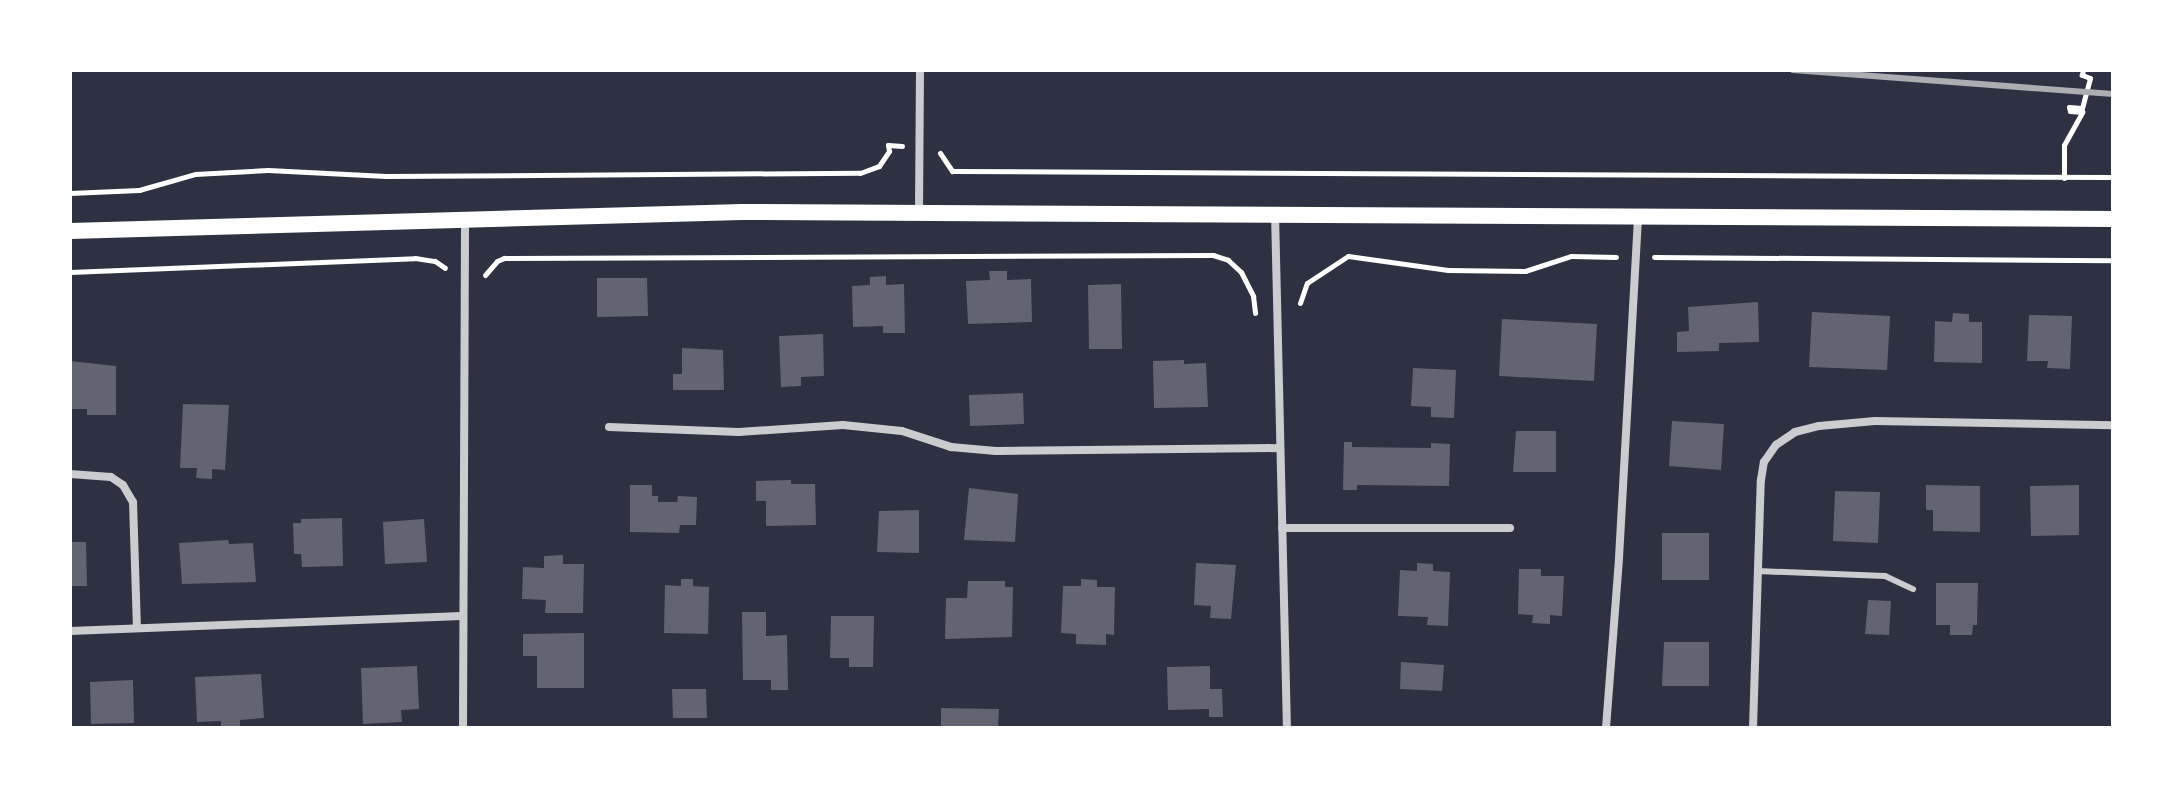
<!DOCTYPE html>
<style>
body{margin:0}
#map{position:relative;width:2183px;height:798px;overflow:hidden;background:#2d3142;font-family:Barlow,sans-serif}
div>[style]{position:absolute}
.building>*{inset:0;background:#626471}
.path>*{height:5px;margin:-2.5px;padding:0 2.5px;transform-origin:2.5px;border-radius:2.5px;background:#fff}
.service>*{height:6px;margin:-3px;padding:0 3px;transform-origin:3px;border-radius:3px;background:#caccd0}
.minor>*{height:8px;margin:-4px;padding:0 4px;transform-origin:4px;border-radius:4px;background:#caccd0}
.secondary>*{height:16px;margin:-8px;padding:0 8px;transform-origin:8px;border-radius:8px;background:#fff}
.rail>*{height:6px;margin:-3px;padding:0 3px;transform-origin:3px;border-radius:3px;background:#abadb3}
span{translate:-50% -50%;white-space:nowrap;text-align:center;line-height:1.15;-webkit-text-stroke:6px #fff;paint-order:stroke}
.frame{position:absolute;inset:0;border:72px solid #fff;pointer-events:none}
</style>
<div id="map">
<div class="building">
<i style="clip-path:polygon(989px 271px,1007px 271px,1007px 280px,1031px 279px,1032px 322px,968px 324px,966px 281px,990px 280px)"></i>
<i style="clip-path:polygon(886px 276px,886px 285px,904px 284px,905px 333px,883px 333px,883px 326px,853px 327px,852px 286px,870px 285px,870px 277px)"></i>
<i style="clip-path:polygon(597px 278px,647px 278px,648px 316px,597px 317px)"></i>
<i style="clip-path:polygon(1121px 284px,1122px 349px,1089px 349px,1088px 285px)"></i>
<i style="clip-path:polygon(1758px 302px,1759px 342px,1719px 343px,1719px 351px,1677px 352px,1677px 332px,1689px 331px,1688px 307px)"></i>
<i style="clip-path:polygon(1812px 312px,1890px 316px,1887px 370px,1809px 367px)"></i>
<i style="clip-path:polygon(1953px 313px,1969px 314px,1969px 322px,1982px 322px,1982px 363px,1934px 362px,1935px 321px,1952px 322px)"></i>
<i style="clip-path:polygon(2029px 315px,2072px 316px,2070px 369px,2047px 368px,2048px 361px,2027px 361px)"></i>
<i style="clip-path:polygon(1502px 319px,1597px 324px,1594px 381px,1499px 376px)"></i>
<i style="clip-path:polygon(823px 334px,824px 376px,801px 377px,801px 386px,781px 387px,779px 336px)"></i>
<i style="clip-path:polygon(682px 348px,723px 350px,724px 390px,673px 390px,673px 374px,682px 374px)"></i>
<i style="clip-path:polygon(1184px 360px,1184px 364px,1206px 363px,1208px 407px,1154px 408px,1153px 361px)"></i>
<i style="clip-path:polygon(70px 361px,116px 366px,116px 415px,87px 415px,87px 409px,70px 409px)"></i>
<i style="clip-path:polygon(1413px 368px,1456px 370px,1454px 418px,1431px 417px,1431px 407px,1411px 406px)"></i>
<i style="clip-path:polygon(1023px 393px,1024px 424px,970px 426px,969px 395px)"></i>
<i style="clip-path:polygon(183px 404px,229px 405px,225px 470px,212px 469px,212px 479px,196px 478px,197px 468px,180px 468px)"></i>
<i style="clip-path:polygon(1672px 421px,1724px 424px,1721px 470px,1669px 466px)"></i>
<i style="clip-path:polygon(1516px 431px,1556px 431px,1556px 472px,1513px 472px)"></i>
<i style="clip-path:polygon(1344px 442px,1352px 442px,1352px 447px,1431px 448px,1431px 443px,1450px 444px,1449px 486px,1357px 485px,1357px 490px,1343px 490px)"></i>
<i style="clip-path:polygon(791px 480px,791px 484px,815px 484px,816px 525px,766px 526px,766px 501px,756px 501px,756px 481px)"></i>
<i style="clip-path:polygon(630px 485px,652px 485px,652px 496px,658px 496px,658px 502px,677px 502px,678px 496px,697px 497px,696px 525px,680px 525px,679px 533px,630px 532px)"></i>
<i style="clip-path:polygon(1926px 485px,1980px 486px,1980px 532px,1933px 531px,1933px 510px,1926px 510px)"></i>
<i style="clip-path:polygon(2079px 485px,2079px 535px,2031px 536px,2030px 486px)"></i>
<i style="clip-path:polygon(969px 488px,1018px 494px,1015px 542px,964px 540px)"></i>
<i style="clip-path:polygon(1835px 491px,1880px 492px,1878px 543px,1833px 541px)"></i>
<i style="clip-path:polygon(919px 510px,919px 553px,877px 552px,879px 511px)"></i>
<i style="clip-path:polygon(342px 518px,343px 566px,302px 567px,301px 554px,294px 554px,293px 523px,301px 523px,301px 519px)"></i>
<i style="clip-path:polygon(424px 519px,427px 562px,385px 564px,383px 522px)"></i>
<i style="clip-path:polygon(1662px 533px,1709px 533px,1709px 580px,1662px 580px)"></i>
<i style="clip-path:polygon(228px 540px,229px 544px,253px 543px,256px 582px,182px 584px,179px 543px)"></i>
<i style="clip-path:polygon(70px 542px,86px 542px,87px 586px,70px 586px)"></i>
<i style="clip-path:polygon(563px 555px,563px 564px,584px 564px,583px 613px,545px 613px,546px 600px,522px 599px,523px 567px,544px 568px,544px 556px)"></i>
<i style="clip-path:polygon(1196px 563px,1236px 565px,1231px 619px,1210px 618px,1211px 606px,1194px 605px)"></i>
<i style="clip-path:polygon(1417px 563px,1433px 564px,1433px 571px,1450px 572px,1448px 626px,1427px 625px,1428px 617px,1398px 616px,1400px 570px,1417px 571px)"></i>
<i style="clip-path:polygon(1519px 569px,1541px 569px,1541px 576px,1564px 576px,1562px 616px,1550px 615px,1550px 624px,1532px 623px,1533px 615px,1518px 614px)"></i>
<i style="clip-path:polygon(681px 579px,693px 579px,693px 586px,709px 587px,708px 634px,664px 633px,665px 585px,681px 586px)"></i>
<i style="clip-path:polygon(1081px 579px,1097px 580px,1097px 587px,1115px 587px,1114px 635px,1106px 634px,1106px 645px,1076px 644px,1076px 634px,1061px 633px,1063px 586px,1081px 586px)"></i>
<i style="clip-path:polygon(968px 581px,1005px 581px,1005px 587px,1013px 587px,1012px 637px,945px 639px,946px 598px,967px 598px)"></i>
<i style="clip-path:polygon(1936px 583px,1978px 583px,1977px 625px,1973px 625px,1972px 635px,1950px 635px,1950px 625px,1936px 625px)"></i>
<i style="clip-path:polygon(1868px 600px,1891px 601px,1889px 635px,1865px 634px)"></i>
<i style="clip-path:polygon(742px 612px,766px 612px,766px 636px,787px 635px,788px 690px,771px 690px,771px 680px,743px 680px)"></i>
<i style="clip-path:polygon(831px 616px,874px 616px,873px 667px,849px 667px,849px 658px,830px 658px)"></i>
<i style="clip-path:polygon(584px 633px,584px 688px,537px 688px,537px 656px,523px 656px,523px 634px)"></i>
<i style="clip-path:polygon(1664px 642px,1709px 642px,1709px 686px,1662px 686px)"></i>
<i style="clip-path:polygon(1401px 662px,1444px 665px,1442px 691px,1400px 689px)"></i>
<i style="clip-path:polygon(417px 666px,419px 709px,401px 710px,402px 722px,363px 724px,361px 668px)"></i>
<i style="clip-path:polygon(1210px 666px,1210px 689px,1222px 689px,1223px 717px,1209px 717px,1209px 709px,1168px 710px,1167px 667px)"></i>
<i style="clip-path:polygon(261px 674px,264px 718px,240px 720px,240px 728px,221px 728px,221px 721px,197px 722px,195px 677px)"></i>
<i style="clip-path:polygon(133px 680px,134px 723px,91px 724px,90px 682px)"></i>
<i style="clip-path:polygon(672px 689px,706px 689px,707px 718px,673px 718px)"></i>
<i style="clip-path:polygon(941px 708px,999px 709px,998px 728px,941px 728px)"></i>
</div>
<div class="path">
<i style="left:940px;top:153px;width:22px;rotate:56deg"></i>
<i style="left:952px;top:171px;width:1161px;rotate:0.3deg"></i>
<i style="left:2064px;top:178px;width:33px;rotate:-90deg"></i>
<i style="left:2064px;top:145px;width:38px;rotate:-61deg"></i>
<i style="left:2082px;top:112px;width:12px;rotate:-175deg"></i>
<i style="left:2070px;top:111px;width:4px;rotate:-104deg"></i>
<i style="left:2069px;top:107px;width:13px;rotate:4deg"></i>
<i style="left:2082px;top:108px;width:31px;rotate:-75deg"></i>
<i style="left:2090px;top:78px;width:9px;rotate:-159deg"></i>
<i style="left:2082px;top:75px;width:5px;rotate:-79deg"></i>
<i style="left:70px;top:193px;width:69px;rotate:-2.5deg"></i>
<i style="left:139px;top:190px;width:58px;rotate:-15.9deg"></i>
<i style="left:195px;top:174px;width:73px;rotate:-3.1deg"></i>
<i style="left:268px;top:170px;width:118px;rotate:2.9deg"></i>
<i style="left:386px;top:176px;width:474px;rotate:-0.4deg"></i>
<i style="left:860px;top:173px;width:20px;rotate:-20deg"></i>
<i style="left:879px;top:166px;width:18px;rotate:-56deg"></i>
<i style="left:889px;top:151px;width:6px;rotate:-99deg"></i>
<i style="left:888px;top:145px;width:14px;rotate:4deg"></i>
<i style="left:1654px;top:257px;width:459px;rotate:0.4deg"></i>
<i style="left:70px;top:272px;width:345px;rotate:-2.3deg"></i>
<i style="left:415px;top:258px;width:20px;rotate:9deg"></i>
<i style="left:435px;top:261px;width:12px;rotate:35deg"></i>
<i style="left:485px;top:275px;width:18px;rotate:-49deg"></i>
<i style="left:497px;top:261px;width:8px;rotate:-23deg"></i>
<i style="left:504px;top:258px;width:709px;rotate:-0.24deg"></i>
<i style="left:1213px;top:255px;width:16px;rotate:18deg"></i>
<i style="left:1228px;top:260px;width:18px;rotate:43deg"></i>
<i style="left:1241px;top:272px;width:27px;rotate:63deg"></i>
<i style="left:1253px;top:296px;width:17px;rotate:83deg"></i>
<i style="left:1300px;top:303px;width:21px;rotate:-71deg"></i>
<i style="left:1307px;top:283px;width:49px;rotate:-33.4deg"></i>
<i style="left:1348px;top:256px;width:101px;rotate:8deg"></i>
<i style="left:1448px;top:270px;width:77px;rotate:0.7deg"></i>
<i style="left:1525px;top:271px;width:48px;rotate:-18.1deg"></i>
<i style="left:1571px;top:256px;width:45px;rotate:1.3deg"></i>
</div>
<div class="service">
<i style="left:1758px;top:571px;width:127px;rotate:2.3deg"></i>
<i style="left:1885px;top:576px;width:31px;rotate:25deg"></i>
</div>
<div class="minor">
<i style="left:919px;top:212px;width:142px;rotate:-89.6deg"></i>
<i style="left:1275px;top:213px;width:515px;rotate:88.67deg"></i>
<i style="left:609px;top:427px;width:130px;rotate:2.2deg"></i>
<i style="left:739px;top:432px;width:104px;rotate:-3.9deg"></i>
<i style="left:843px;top:425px;width:59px;rotate:5.8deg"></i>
<i style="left:902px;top:431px;width:52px;rotate:18.1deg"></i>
<i style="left:951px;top:447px;width:45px;rotate:5.1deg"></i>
<i style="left:996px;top:451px;width:284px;rotate:-0.6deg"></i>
<i style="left:70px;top:474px;width:41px;rotate:4.2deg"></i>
<i style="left:111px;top:477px;width:14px;rotate:34deg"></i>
<i style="left:123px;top:485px;width:20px;rotate:60deg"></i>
<i style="left:133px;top:502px;width:125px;rotate:88.2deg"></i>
<i style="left:1282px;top:528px;width:228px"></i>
<i style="left:70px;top:631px;width:392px;rotate:-2.2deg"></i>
<i style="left:463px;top:728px;width:509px;rotate:-89.77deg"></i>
<i style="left:1606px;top:728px;width:170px;rotate:-85.6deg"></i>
<i style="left:1619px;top:558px;width:343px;rotate:-86.8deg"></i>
<i style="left:1753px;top:728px;width:248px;rotate:-88.2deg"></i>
<i style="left:1761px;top:480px;width:18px;rotate:-81deg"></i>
<i style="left:1764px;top:462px;width:21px;rotate:-55deg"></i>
<i style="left:1776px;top:445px;width:23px;rotate:-34deg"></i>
<i style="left:1795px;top:432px;width:25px;rotate:-14deg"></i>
<i style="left:1819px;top:426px;width:56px;rotate:-5.1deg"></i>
<i style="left:1875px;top:421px;width:238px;rotate:1deg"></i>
</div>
<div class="secondary">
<i style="left:70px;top:231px;width:672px;rotate:-1.62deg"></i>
<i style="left:742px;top:212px;width:1371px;rotate:0.29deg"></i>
</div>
<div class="rail">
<i style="left:1793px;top:70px;width:321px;rotate:4.3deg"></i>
</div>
<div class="frame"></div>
</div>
